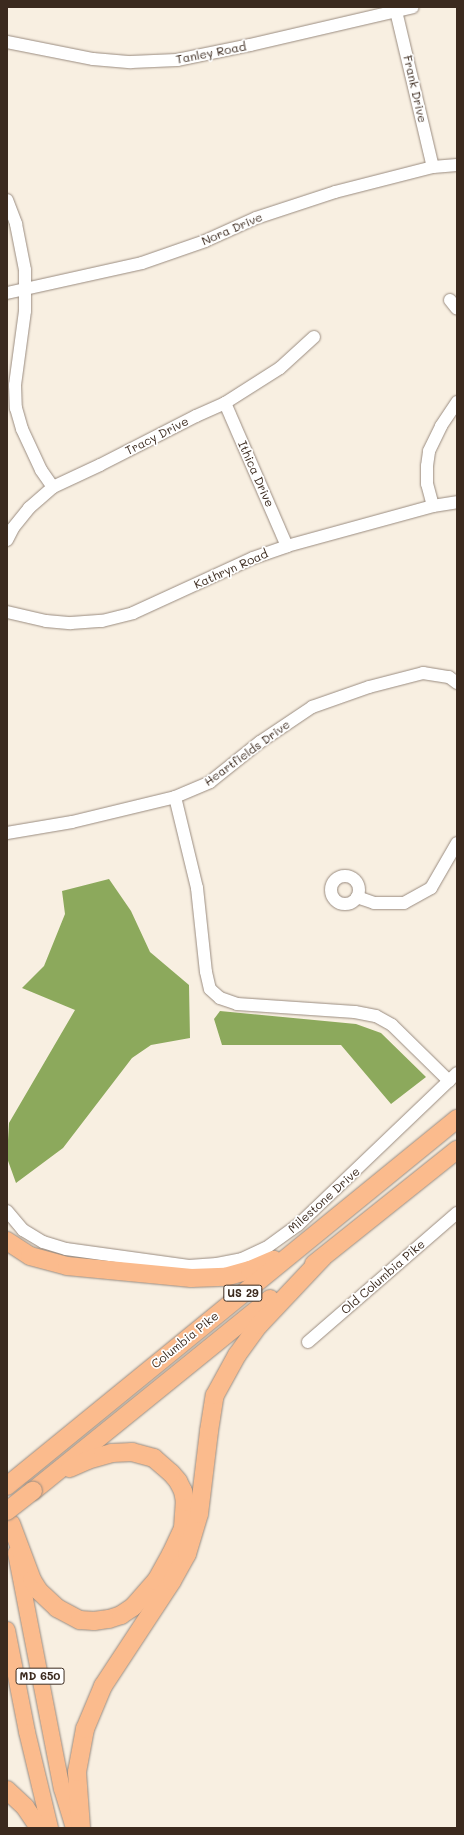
<!DOCTYPE html>
<style>
body{margin:0}
#map{position:relative;width:464px;height:1835px;overflow:hidden;background:#f8efe1;font-family:Mali,sans-serif}
div>[style]{position:absolute}
.forest>*{inset:0;background:#8ca95c}
.roads{filter:drop-shadow(0 0 1px #9a8c80) drop-shadow(0 0 1px #9a8c80)}
.minor>*{height:12px;margin:-6px;padding:0 6px;transform-origin:6px;border-radius:6px;background:#fff}
.minor>.ring{margin:-6px;padding:0;box-sizing:content-box;background:none;border:12px solid #fff;border-radius:50%}
.major>*{height:16px;margin:-8px;padding:0 8px;transform-origin:8px;border-radius:8px;background:#fbbb8d}
.highway>*{height:18px;margin:-9px;padding:0 9px;transform-origin:9px;border-radius:9px;background:#fbbb8d}
.bridges{filter:drop-shadow(0 0 1px #9a8c80) drop-shadow(0 0 1px #9a8c80)}
.highway-bridge>*{height:18px;margin:-9px;padding:0 9px;transform-origin:9px;border-radius:9px;background:#fbbb8d}
span{translate:-50% -50%;white-space:nowrap;text-align:center;line-height:1.15;-webkit-text-stroke:3.5px #fff;paint-order:stroke}
.shield-label span{padding:1px 3px;background:#fff;border:1px solid;border-radius:3px;-webkit-text-stroke-width:0}
.shield-label{font-size:11px;color:#3b2a1e;font-weight:700}
.street-label{font-size:12px;color:#3b2a1e}
.frame{position:absolute;inset:0;border:8px solid #3b2a1e;pointer-events:none}
</style>
<div id="map">
<div class="forest">
<i style="clip-path:polygon(109px 879px,131px 911px,150px 952px,189px 985px,190px 1038px,151px 1045px,132px 1058px,63px 1148px,16px 1183px,7px 1158px,9px 1123px,75px 1010px,22px 988px,44px 966px,65px 914px,62px 891px)"></i>
<i style="clip-path:polygon(220px 1011px,356px 1024px,381px 1033px,426px 1077px,391px 1104px,341px 1045px,222px 1045px,214px 1019px)"></i>
</div>
<div class="roads">
<div class="minor">
<i style="left:396px;top:11px;width:160px;rotate:76.7deg"></i>
<i style="left:7px;top:42px;width:88px;rotate:11.2deg"></i>
<i style="left:93px;top:59px;width:38px;rotate:5deg"></i>
<i style="left:131px;top:62px;width:46px;rotate:-2.5deg"></i>
<i style="left:177px;top:60px;width:75px;rotate:-11.6deg"></i>
<i style="left:250px;top:45px;width:167px;rotate:-13.1deg"></i>
<i style="left:7px;top:200px;width:26px;rotate:69deg"></i>
<i style="left:16px;top:224px;width:47px;rotate:78.9deg"></i>
<i style="left:25px;top:270px;width:41px;rotate:90deg"></i>
<i style="left:25px;top:311px;width:75px;rotate:97.7deg"></i>
<i style="left:15px;top:385px;width:23px;rotate:88deg"></i>
<i style="left:16px;top:408px;width:22px;rotate:74deg"></i>
<i style="left:22px;top:429px;width:45px;rotate:65.1deg"></i>
<i style="left:41px;top:470px;width:21px;rotate:55deg"></i>
<i style="left:7px;top:293px;width:138px;rotate:-12.5deg"></i>
<i style="left:142px;top:263px;width:67px;rotate:-19.2deg"></i>
<i style="left:205px;top:241px;width:56px;rotate:-24.3deg"></i>
<i style="left:256px;top:218px;width:83px;rotate:-18.2deg"></i>
<i style="left:335px;top:192px;width:101px;rotate:-14.3deg"></i>
<i style="left:433px;top:167px;width:24px;rotate:-5deg"></i>
<i style="left:450px;top:300px;width:11px;rotate:52deg"></i>
<i style="left:225px;top:403px;width:156px;rotate:66.6deg"></i>
<i style="left:433px;top:506px;width:23px;rotate:-105deg"></i>
<i style="left:427px;top:484px;width:18px;rotate:-90deg"></i>
<i style="left:427px;top:466px;width:15px;rotate:-82deg"></i>
<i style="left:429px;top:451px;width:28px;rotate:-64deg"></i>
<i style="left:441px;top:426px;width:29px;rotate:-56deg"></i>
<i style="left:7px;top:540px;width:13px;rotate:-63deg"></i>
<i style="left:13px;top:528px;width:26px;rotate:-51deg"></i>
<i style="left:29px;top:508px;width:32px;rotate:-41deg"></i>
<i style="left:53px;top:487px;width:52px;rotate:-25.1deg"></i>
<i style="left:100px;top:465px;width:108px;rotate:-27deg"></i>
<i style="left:196px;top:416px;width:32px;rotate:-24deg"></i>
<i style="left:225px;top:403px;width:65px;rotate:-32.5deg"></i>
<i style="left:280px;top:368px;width:46px;rotate:-42.4deg"></i>
<i style="left:7px;top:612px;width:40px;rotate:13deg"></i>
<i style="left:46px;top:621px;width:25px;rotate:5deg"></i>
<i style="left:71px;top:623px;width:31px;rotate:-4deg"></i>
<i style="left:102px;top:621px;width:32px;rotate:-14deg"></i>
<i style="left:133px;top:613px;width:132px;rotate:-24.6deg"></i>
<i style="left:253px;top:558px;width:36px;rotate:-19deg"></i>
<i style="left:287px;top:546px;width:151px;rotate:-15.3deg"></i>
<i style="left:433px;top:506px;width:24px;rotate:-9deg"></i>
<i style="left:175px;top:797px;width:94px;rotate:76.4deg"></i>
<i style="left:197px;top:888px;width:84px;rotate:83.9deg"></i>
<i style="left:206px;top:972px;width:17px;rotate:77deg"></i>
<i style="left:210px;top:989px;width:13px;rotate:42deg"></i>
<i style="left:220px;top:998px;width:18px;rotate:19deg"></i>
<i style="left:237px;top:1004px;width:118px;rotate:3.9deg"></i>
<i style="left:355px;top:1012px;width:21px;rotate:11deg"></i>
<i style="left:376px;top:1016px;width:18px;rotate:29deg"></i>
<i style="left:392px;top:1025px;width:80px;rotate:44.5deg"></i>
<i style="left:7px;top:833px;width:66px;rotate:-9.6deg"></i>
<i style="left:72px;top:822px;width:106px;rotate:-13.6deg"></i>
<i style="left:175px;top:797px;width:38px;rotate:-23deg"></i>
<i style="left:210px;top:782px;width:64px;rotate:-38.7deg"></i>
<i style="left:260px;top:742px;width:63px;rotate:-33.9deg"></i>
<i style="left:312px;top:707px;width:60px;rotate:-19.3deg"></i>
<i style="left:369px;top:687px;width:56px;rotate:-14.5deg"></i>
<i style="left:423px;top:673px;width:26px;rotate:9deg"></i>
<i style="left:449px;top:677px;width:10px;rotate:37deg"></i>
<i class="ring" style="left:331px;top:876px;width:16px;height:16px"></i>
<i style="left:357px;top:897px;width:18px;rotate:19deg"></i>
<i style="left:374px;top:903px;width:30px"></i>
<i style="left:404px;top:903px;width:31px;rotate:-29deg"></i>
<i style="left:431px;top:888px;width:52px;rotate:-60deg"></i>
<i style="left:7px;top:1211px;width:25px;rotate:50deg"></i>
<i style="left:23px;top:1230px;width:23px;rotate:31deg"></i>
<i style="left:43px;top:1242px;width:24px;rotate:17deg"></i>
<i style="left:66px;top:1249px;width:124px;rotate:7.9deg"></i>
<i style="left:189px;top:1266px;width:28px;rotate:-4deg"></i>
<i style="left:217px;top:1264px;width:25px;rotate:-11deg"></i>
<i style="left:242px;top:1259px;width:26px;rotate:-25deg"></i>
<i style="left:266px;top:1248px;width:39px;rotate:-36deg"></i>
<i style="left:298px;top:1225px;width:220px;rotate:-43.7deg"></i>
<i style="left:308px;top:1342px;width:197px;rotate:-40.9deg"></i>
</div>
<div class="major">
<i style="left:16px;top:1553px;width:240px;rotate:79deg"></i>
<i style="left:62px;top:1789px;width:41px;rotate:72.9deg"></i>
<i style="left:7px;top:1630px;width:104px;rotate:78.9deg"></i>
<i style="left:27px;top:1732px;width:99px;rotate:76.5deg"></i>
</div>
<div class="highway">
<i style="left:7px;top:1241px;width:27px;rotate:33deg"></i>
<i style="left:30px;top:1256px;width:38px;rotate:15deg"></i>
<i style="left:67px;top:1266px;width:125px;rotate:5.5deg"></i>
<i style="left:191px;top:1278px;width:34px;rotate:-2deg"></i>
<i style="left:225px;top:1277px;width:26px;rotate:-16deg"></i>
<i style="left:250px;top:1270px;width:26px;rotate:-23deg"></i>
<i style="left:314px;top:1264px;width:183px;rotate:-38.6deg"></i>
<i style="left:7px;top:1486px;width:581px;rotate:-39.2deg"></i>
<i style="left:33px;top:1491px;width:305px;rotate:-39deg"></i>
<i style="left:11px;top:1524px;width:60px;rotate:69.4deg"></i>
<i style="left:32px;top:1580px;width:13px;rotate:58deg"></i>
<i style="left:39px;top:1591px;width:25px;rotate:43deg"></i>
<i style="left:57px;top:1608px;width:26px;rotate:28deg"></i>
<i style="left:80px;top:1620px;width:14px;rotate:4deg"></i>
<i style="left:94px;top:1621px;width:15px;rotate:-8deg"></i>
<i style="left:109px;top:1619px;width:13px;rotate:-18deg"></i>
<i style="left:121px;top:1615px;width:14px;rotate:-34deg"></i>
<i style="left:133px;top:1607px;width:35px;rotate:-49deg"></i>
<i style="left:156px;top:1581px;width:31px;rotate:-61deg"></i>
<i style="left:171px;top:1554px;width:29px;rotate:-65deg"></i>
<i style="left:183px;top:1528px;width:26px;rotate:-86deg"></i>
<i style="left:185px;top:1502px;width:11px;rotate:-100deg"></i>
<i style="left:183px;top:1491px;width:11px;rotate:-117deg"></i>
<i style="left:178px;top:1481px;width:11px;rotate:-131deg"></i>
<i style="left:171px;top:1473px;width:23px;rotate:-139deg"></i>
<i style="left:154px;top:1458px;width:23px;rotate:-165deg"></i>
<i style="left:132px;top:1452px;width:20px;rotate:177deg"></i>
<i style="left:112px;top:1453px;width:25px;rotate:164deg"></i>
<i style="left:88px;top:1460px;width:20px;rotate:156deg"></i>
<i style="left:7px;top:1790px;width:25px;rotate:43deg"></i>
<i style="left:25px;top:1807px;width:25px;rotate:56deg"></i>
<i style="left:81px;top:1828px;width:56px;rotate:-94.1deg"></i>
<i style="left:77px;top:1772px;width:44px;rotate:-79.5deg"></i>
<i style="left:85px;top:1729px;width:47px;rotate:-67.3deg"></i>
<i style="left:103px;top:1686px;width:126px;rotate:-56.7deg"></i>
<i style="left:172px;top:1581px;width:31px;rotate:-61deg"></i>
<i style="left:187px;top:1554px;width:42px;rotate:-73.3deg"></i>
<i style="left:199px;top:1514px;width:84px;rotate:-83.1deg"></i>
<i style="left:209px;top:1431px;width:36px;rotate:-81deg"></i>
<i style="left:215px;top:1395px;width:46px;rotate:-61.2deg"></i>
<i style="left:237px;top:1355px;width:37px;rotate:-54deg"></i>
<i style="left:259px;top:1325px;width:93px;rotate:-46.7deg"></i>
</div>
</div>
<div class="bridges">
<div class="highway-bridge">
<i style="left:7px;top:1511px;width:33px;rotate:-38deg"></i>
</div>
</div>
<div class="shield-label">
<span style="left:243px;top:1293px">US 29</span>
<span style="left:40px;top:1676px">MD 650</span>
</div>
<div class="street-label">
<span style="left:211px;top:53px;rotate:-11deg">Tanley Road</span>
<span style="left:415px;top:89px;rotate:77deg">Frank Drive</span>
<span style="left:232px;top:229px;rotate:-23deg">Nora Drive</span>
<span style="left:157px;top:436px;rotate:-27deg">Tracy Drive</span>
<span style="left:256px;top:474px;rotate:66deg">Ithica Drive</span>
<span style="left:231px;top:569px;rotate:-24deg">Kathryn Road</span>
<span style="left:247px;top:753px;rotate:-36deg">Heartfields Drive</span>
<span style="left:324px;top:1200px;rotate:-42deg">Milestone Drive</span>
<span style="left:383px;top:1277px;rotate:-41deg">Old Columbia Pike</span>
<span style="left:185px;top:1340px;rotate:-39deg">Columbia Pike</span>
</div>
<div class="frame"></div>
</div>
